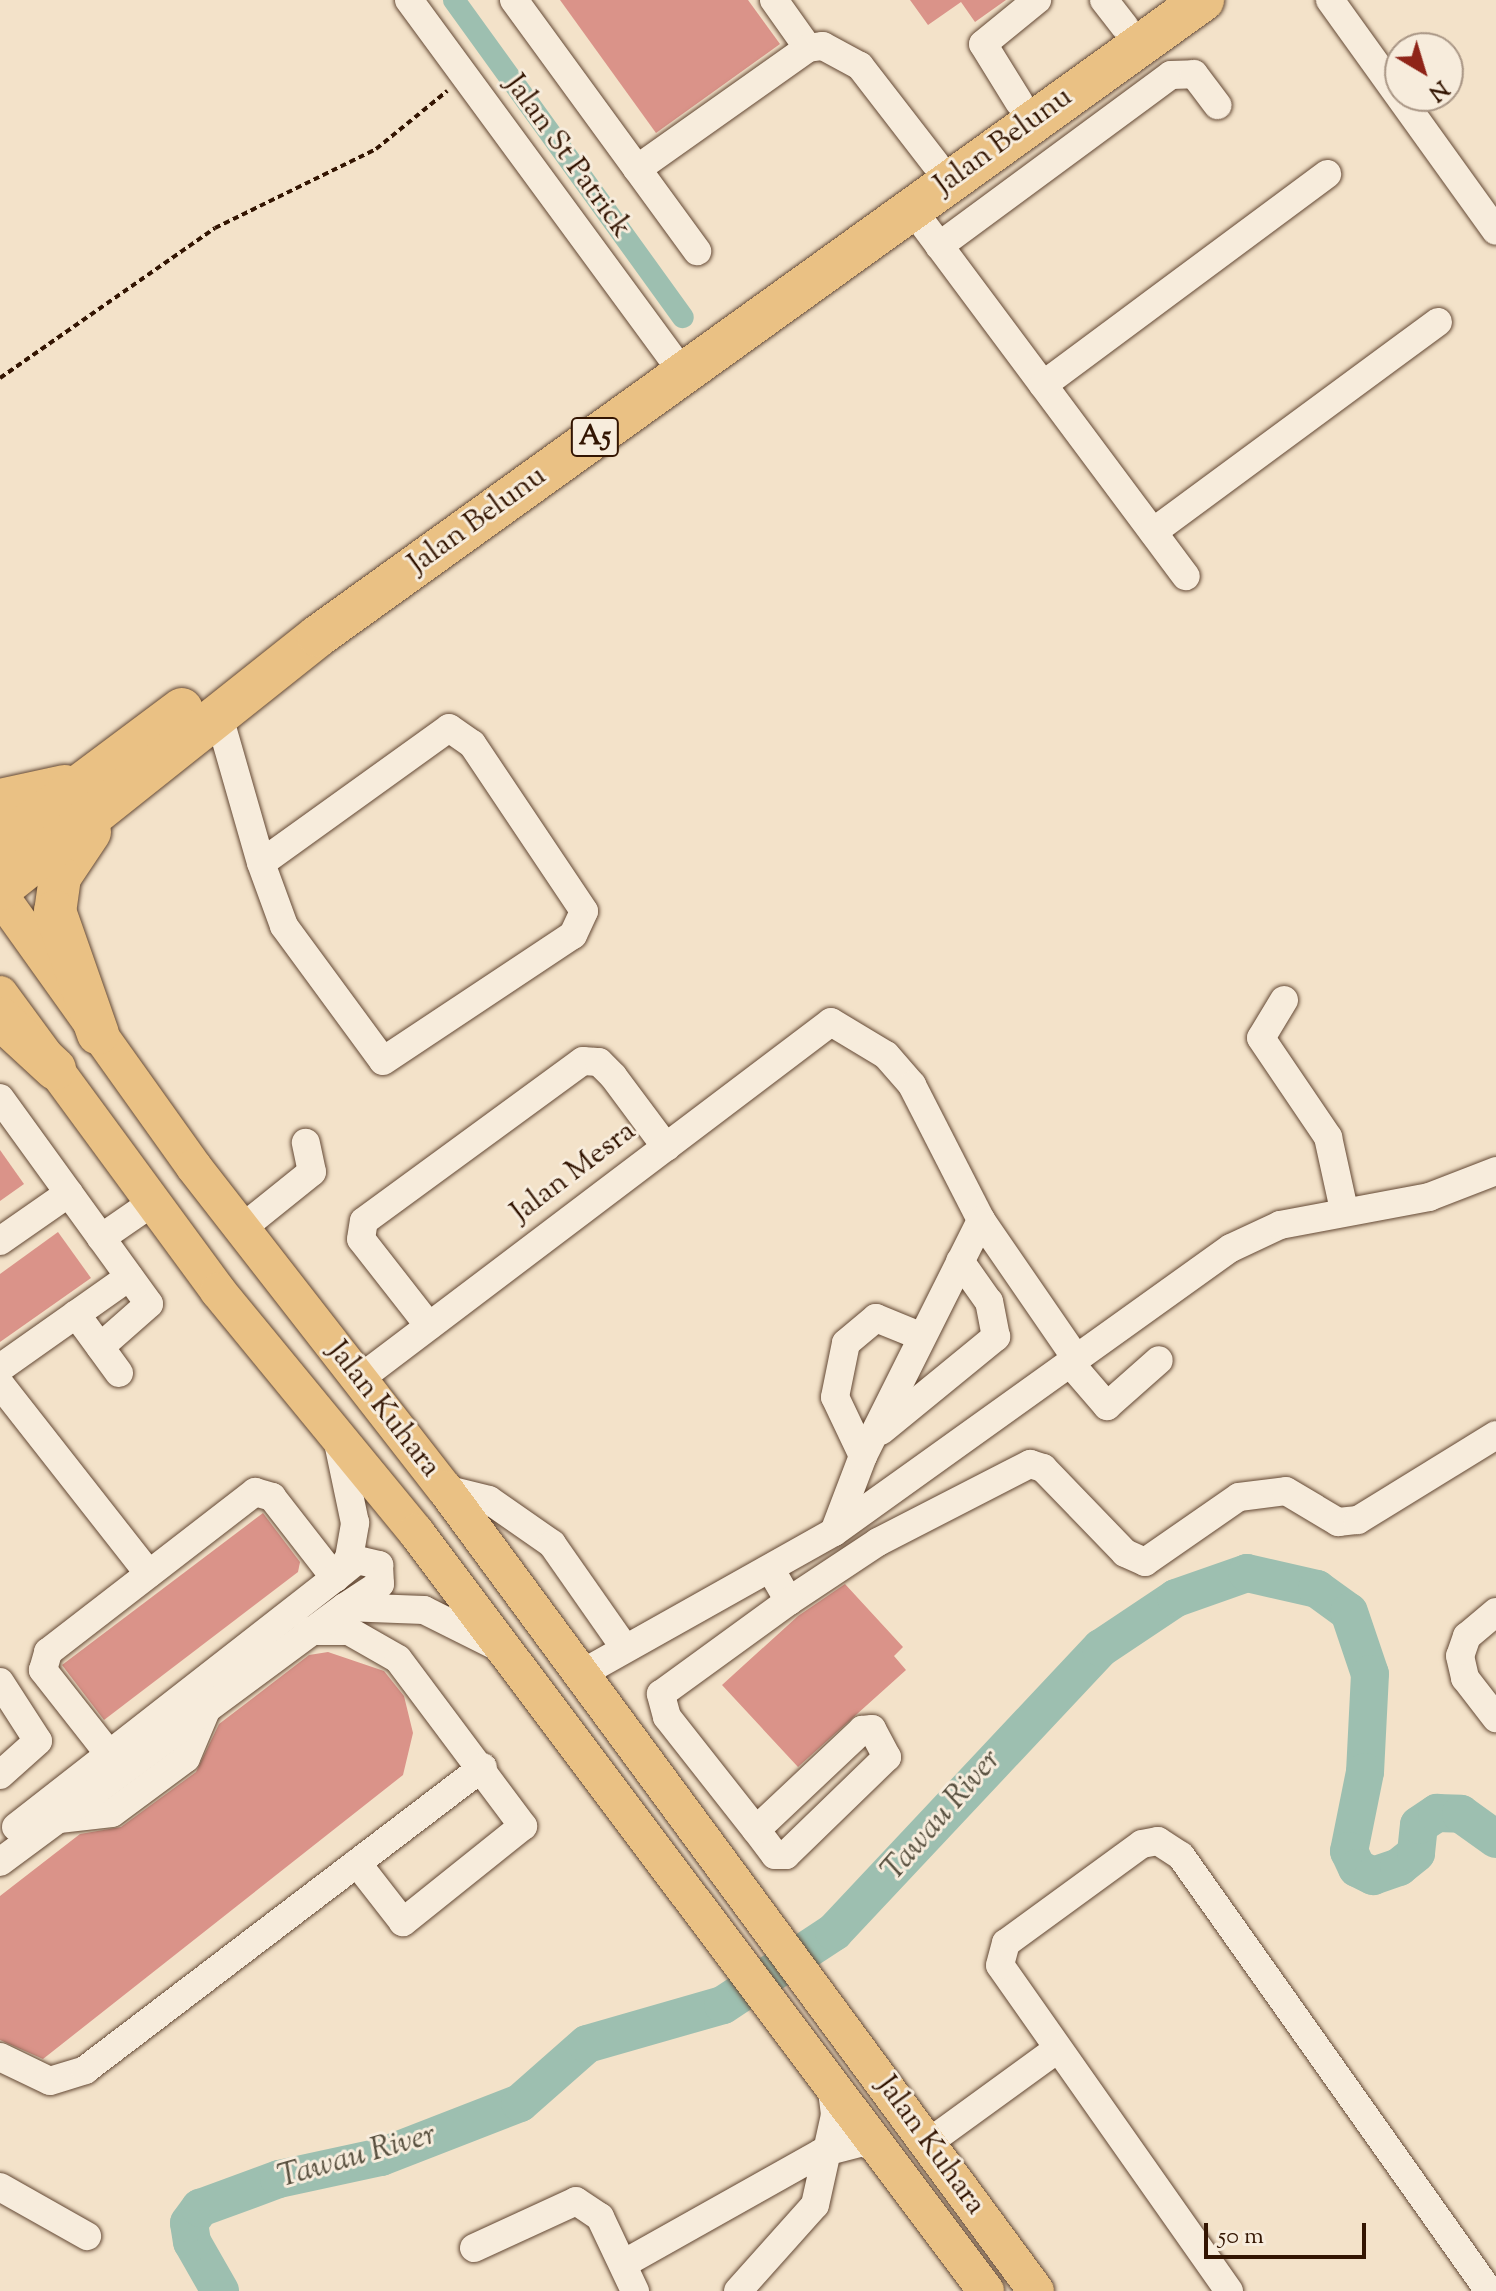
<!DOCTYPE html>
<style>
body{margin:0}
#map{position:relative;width:1496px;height:2291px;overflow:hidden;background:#f3e2c9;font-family:"Sorts Mill Goudy",serif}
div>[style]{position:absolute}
.canal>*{height:22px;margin:-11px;padding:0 11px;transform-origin:11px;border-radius:11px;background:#9dbfb0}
.river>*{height:38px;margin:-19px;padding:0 19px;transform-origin:19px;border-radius:19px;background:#9dbfb0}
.building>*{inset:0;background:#da9389}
.path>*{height:4px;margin-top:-2px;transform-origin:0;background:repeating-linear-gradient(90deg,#331502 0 6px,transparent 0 10px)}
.roads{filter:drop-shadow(0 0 2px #634834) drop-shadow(0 0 2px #634834)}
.minor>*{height:28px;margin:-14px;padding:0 14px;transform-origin:14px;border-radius:14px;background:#f7ecdc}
.major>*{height:36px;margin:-18px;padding:0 18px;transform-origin:18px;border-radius:18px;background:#eac184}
.highway>*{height:42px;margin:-21px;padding:0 21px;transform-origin:21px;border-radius:21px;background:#eac184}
span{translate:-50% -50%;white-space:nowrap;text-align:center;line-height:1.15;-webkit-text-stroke:6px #f7ecdc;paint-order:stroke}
.shield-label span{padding:2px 6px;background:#f7ecdc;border:2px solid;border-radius:6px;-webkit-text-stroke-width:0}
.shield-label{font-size:28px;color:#331502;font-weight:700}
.street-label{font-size:30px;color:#331502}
.water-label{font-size:32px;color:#58503f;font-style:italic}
.north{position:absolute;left:1384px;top:32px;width:80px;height:80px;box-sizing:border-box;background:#f7ecdc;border:2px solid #a99685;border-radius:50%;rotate:142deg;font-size:22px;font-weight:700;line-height:32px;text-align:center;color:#331502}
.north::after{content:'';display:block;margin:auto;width:28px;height:36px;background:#8f2418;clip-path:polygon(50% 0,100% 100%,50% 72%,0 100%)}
.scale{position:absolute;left:1204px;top:2223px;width:162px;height:36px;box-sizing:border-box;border:4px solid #331502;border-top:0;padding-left:10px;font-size:24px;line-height:28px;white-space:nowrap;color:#331502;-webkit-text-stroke:6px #f7ecdc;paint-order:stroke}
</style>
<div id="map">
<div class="canal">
<i style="left:454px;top:0;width:391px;rotate:54.2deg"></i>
</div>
<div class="river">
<i style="left:220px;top:2291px;width:56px;rotate:-119.7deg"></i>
<i style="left:192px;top:2242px;width:19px;rotate:-99deg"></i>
<i style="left:189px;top:2223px;width:19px;rotate:-54deg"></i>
<i style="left:200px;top:2208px;width:84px;rotate:-20.2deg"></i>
<i style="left:279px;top:2179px;width:104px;rotate:-12.2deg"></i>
<i style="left:381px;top:2157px;width:149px;rotate:-21.2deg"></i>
<i style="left:520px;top:2103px;width:89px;rotate:-41.4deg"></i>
<i style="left:587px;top:2044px;width:141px;rotate:-16deg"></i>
<i style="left:723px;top:2005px;width:133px;rotate:-33.3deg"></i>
<i style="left:834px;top:1932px;width:390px;rotate:-46.8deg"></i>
<i style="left:1101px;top:1648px;width:90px;rotate:-33.7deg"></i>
<i style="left:1176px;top:1598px;width:75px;rotate:-19.4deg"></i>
<i style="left:1247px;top:1573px;width:72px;rotate:12.9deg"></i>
<i style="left:1317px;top:1589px;width:39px;rotate:36deg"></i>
<i style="left:1349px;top:1612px;width:65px;rotate:71.3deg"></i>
<i style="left:1370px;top:1674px;width:98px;rotate:92.9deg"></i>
<i style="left:1365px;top:1772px;width:81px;rotate:101.4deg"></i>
<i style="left:1349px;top:1851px;width:19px;rotate:65deg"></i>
<i style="left:1357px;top:1868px;width:18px;rotate:27deg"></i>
<i style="left:1373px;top:1876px;width:28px;rotate:-19deg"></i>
<i style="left:1399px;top:1867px;width:22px;rotate:-39deg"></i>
<i style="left:1416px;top:1853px;width:28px;rotate:-84deg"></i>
<i style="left:1419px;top:1825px;width:22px;rotate:-34deg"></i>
<i style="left:1437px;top:1813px;width:24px;rotate:2deg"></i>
<i style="left:1461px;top:1814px;width:43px;rotate:35.5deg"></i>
</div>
<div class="building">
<i style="clip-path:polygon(560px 0,748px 0,780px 44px,656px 133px)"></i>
<i style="clip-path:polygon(910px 0,1006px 0,975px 22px,961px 2px,928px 25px)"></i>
<i style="clip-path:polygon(0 1150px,24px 1184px,0 1201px)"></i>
<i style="clip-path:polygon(58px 1232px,91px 1278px,0 1342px,0 1274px)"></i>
<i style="clip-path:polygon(263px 1513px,300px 1562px,298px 1572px,104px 1720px,62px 1665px)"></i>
<i style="clip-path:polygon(845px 1584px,903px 1647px,894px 1656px,906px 1670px,798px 1767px,722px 1685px,798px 1616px)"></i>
<i style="clip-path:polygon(328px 1652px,384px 1671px,404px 1696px,413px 1733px,403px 1775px,43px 2059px,0 2040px,0 1896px,80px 1834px,121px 1827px,196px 1772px,219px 1724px,309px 1655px)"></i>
</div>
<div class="path">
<i style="left:0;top:378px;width:262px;rotate:-34.9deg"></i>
<i style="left:215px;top:228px;width:179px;rotate:-26.1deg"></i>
<i style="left:376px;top:149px;width:92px;rotate:-39.2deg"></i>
</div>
<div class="roads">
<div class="minor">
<i style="left:409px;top:0;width:441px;rotate:53.7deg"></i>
<i style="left:514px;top:0;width:311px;rotate:53.9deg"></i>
<i style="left:774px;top:0;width:59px;rotate:54.7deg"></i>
<i style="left:1104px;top:0;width:33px;rotate:52deg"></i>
<i style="left:1330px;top:0;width:284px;rotate:54.3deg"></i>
<i style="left:1019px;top:102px;width:68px;rotate:-121.8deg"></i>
<i style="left:983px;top:44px;width:70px;rotate:-39.2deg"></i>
<i style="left:637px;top:169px;width:209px;rotate:-35.3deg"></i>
<i style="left:808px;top:48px;width:15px;rotate:-8deg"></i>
<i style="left:823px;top:46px;width:42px;rotate:28.4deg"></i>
<i style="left:860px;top:66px;width:123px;rotate:52.3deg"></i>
<i style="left:912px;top:209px;width:458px;rotate:53.3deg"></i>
<i style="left:939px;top:246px;width:288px;rotate:-36.4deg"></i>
<i style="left:1171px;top:75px;width:23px;rotate:-2deg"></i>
<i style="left:1194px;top:74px;width:39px;rotate:53deg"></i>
<i style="left:1043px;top:385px;width:354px;rotate:-36.6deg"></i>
<i style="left:1153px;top:532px;width:354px;rotate:-36.4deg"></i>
<i style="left:218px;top:713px;width:156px;rotate:74deg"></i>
<i style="left:261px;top:863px;width:67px;rotate:69.9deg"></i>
<i style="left:284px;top:926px;width:167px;rotate:53.7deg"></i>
<i style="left:383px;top:1061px;width:228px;rotate:-33.6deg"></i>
<i style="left:573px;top:935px;width:26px;rotate:-65deg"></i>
<i style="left:584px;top:911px;width:201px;rotate:-123.8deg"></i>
<i style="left:472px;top:744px;width:28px;rotate:-145deg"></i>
<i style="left:449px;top:728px;width:231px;rotate:144.3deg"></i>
<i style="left:1284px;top:1000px;width:44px;rotate:121.2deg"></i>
<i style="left:1261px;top:1038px;width:120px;rotate:55.9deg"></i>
<i style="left:1328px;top:1137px;width:75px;rotate:77.6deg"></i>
<i style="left:0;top:1098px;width:254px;rotate:54.1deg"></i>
<i style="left:149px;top:1304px;width:65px;rotate:138.7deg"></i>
<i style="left:241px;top:1229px;width:91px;rotate:-38.8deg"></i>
<i style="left:312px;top:1172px;width:30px;rotate:-102deg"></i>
<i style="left:101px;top:1238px;width:63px;rotate:-34.7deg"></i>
<i style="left:0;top:1241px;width:84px;rotate:-34.8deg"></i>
<i style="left:76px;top:1314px;width:73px;rotate:53.9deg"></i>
<i style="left:429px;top:1326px;width:110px;rotate:-128deg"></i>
<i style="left:361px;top:1239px;width:18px;rotate:-81deg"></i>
<i style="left:364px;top:1221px;width:271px;rotate:-36.2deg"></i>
<i style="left:583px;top:1061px;width:16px;rotate:4deg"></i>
<i style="left:599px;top:1062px;width:20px;rotate:45deg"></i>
<i style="left:613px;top:1076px;width:89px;rotate:53.3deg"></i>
<i style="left:1070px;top:1363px;width:57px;rotate:49.3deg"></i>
<i style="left:1107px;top:1406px;width:69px;rotate:-41.5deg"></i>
<i style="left:0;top:1368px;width:158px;rotate:-35.2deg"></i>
<i style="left:358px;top:1380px;width:593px;rotate:-37.12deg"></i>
<i style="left:831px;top:1022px;width:64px;rotate:31deg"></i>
<i style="left:886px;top:1055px;width:40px;rotate:49deg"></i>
<i style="left:912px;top:1085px;width:152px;rotate:62.9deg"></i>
<i style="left:981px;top:1220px;width:168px;rotate:55.5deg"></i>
<i style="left:0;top:1384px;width:241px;rotate:51.9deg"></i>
<i style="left:881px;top:1431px;width:149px;rotate:-39.3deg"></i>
<i style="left:996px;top:1337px;width:36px;rotate:-101deg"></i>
<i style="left:989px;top:1302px;width:50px;rotate:-125.3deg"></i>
<i style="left:863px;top:1456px;width:65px;rotate:-115.4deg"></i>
<i style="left:835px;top:1397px;width:55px;rotate:-78.5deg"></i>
<i style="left:846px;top:1343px;width:39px;rotate:-40deg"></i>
<i style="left:876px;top:1318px;width:48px;rotate:22.2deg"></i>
<i style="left:445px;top:1489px;width:45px;rotate:14deg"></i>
<i style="left:489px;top:1500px;width:77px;rotate:34.9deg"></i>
<i style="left:552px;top:1544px;width:126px;rotate:55deg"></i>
<i style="left:834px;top:1532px;width:81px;rotate:-69.1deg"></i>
<i style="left:863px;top:1456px;width:264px;rotate:-63.4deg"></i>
<i style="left:771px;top:1570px;width:36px;rotate:60deg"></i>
<i style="left:789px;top:1601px;width:107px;rotate:-33.5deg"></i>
<i style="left:878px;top:1542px;width:171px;rotate:-27.2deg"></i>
<i style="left:1030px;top:1464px;width:14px;rotate:17deg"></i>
<i style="left:1043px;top:1468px;width:118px;rotate:46deg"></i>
<i style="left:1125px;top:1553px;width:22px;rotate:24deg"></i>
<i style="left:1145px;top:1562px;width:114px;rotate:-34.7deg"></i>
<i style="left:1239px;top:1497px;width:47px;rotate:-7.3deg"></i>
<i style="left:1286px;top:1491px;width:61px;rotate:30.8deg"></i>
<i style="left:1338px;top:1522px;width:20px;rotate:-6deg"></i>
<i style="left:1358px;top:1520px;width:162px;rotate:-31.6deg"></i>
<i style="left:1496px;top:1612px;width:38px;rotate:140deg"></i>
<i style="left:1467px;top:1636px;width:21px;rotate:109deg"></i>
<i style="left:1460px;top:1656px;width:23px;rotate:77deg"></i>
<i style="left:1465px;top:1678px;width:51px;rotate:52.2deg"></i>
<i style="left:308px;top:1631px;width:41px"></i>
<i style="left:349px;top:1631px;width:56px;rotate:29.7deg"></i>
<i style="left:398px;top:1659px;width:209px;rotate:53.2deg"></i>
<i style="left:523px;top:1826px;width:154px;rotate:141.3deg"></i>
<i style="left:403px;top:1922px;width:75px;rotate:-127.9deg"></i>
<i style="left:581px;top:1674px;width:290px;rotate:-29.3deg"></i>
<i style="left:834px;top:1532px;width:488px;rotate:-35.6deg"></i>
<i style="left:1231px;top:1248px;width:54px;rotate:-25.1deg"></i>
<i style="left:1280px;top:1225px;width:152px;rotate:-10.6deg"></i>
<i style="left:1429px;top:1197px;width:72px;rotate:-21.2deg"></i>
<i style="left:0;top:1682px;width:70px;rotate:57.2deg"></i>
<i style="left:38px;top:1741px;width:51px;rotate:138.2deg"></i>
<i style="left:872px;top:1729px;width:32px;rotate:62deg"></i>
<i style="left:887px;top:1757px;width:141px;rotate:135.9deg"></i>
<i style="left:786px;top:1855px;width:11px;rotate:180deg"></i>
<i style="left:775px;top:1855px;width:31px;rotate:-127deg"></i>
<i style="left:756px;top:1830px;width:146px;rotate:-43.3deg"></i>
<i style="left:862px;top:1730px;width:10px;rotate:-6deg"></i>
<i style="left:109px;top:1754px;width:107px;rotate:-128.2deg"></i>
<i style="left:43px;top:1670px;width:19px;rotate:-74deg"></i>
<i style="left:48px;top:1652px;width:262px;rotate:-37.7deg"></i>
<i style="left:255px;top:1492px;width:18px;rotate:16deg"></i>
<i style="left:272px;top:1497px;width:103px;rotate:52.1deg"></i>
<i style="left:335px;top:1578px;width:28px;rotate:-39deg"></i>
<i style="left:357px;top:1560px;width:23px;rotate:13deg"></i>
<i style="left:379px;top:1565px;width:19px;rotate:87deg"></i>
<i style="left:380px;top:1584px;width:42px;rotate:146.7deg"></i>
<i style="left:59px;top:1819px;width:53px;rotate:-6.5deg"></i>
<i style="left:112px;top:1813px;width:92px;rotate:-36.6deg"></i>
<i style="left:186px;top:1758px;width:56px;rotate:-67.1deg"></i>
<i style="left:16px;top:1827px;width:405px;rotate:-38deg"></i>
<i style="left:335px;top:1578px;width:24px;rotate:-55deg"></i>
<i style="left:349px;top:1558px;width:36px;rotate:-80deg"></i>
<i style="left:355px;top:1523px;width:78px;rotate:-101.9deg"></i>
<i style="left:756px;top:1830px;width:144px;rotate:-128.2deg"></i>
<i style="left:667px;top:1717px;width:24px;rotate:-105deg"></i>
<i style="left:661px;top:1694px;width:158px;rotate:-36deg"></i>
<i style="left:0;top:1862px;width:429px;rotate:-36.5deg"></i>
<i style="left:345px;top:1607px;width:79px;rotate:2.2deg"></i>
<i style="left:424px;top:1610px;width:80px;rotate:26.6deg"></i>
<i style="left:0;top:2057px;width:55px;rotate:25.6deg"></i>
<i style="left:50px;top:2081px;width:37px;rotate:-17deg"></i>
<i style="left:85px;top:2070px;width:500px;rotate:-37.28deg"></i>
<i style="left:928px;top:2143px;width:158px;rotate:-36deg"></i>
<i style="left:0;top:2187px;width:100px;rotate:29.4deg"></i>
<i style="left:474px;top:2248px;width:112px;rotate:-24.7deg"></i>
<i style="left:576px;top:2201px;width:29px;rotate:34deg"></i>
<i style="left:600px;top:2217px;width:82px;rotate:64.7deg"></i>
<i style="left:623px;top:2264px;width:227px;rotate:-29.3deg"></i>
<i style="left:821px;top:2153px;width:43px;rotate:-14.7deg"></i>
<i style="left:863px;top:2142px;width:28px;rotate:27deg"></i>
<i style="left:738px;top:2291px;width:115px;rotate:-48.2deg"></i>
<i style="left:815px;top:2205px;width:92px;rotate:-77.5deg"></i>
<i style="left:835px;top:2115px;width:32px;rotate:-97deg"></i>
<i style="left:1229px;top:2291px;width:398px;rotate:-125.1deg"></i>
<i style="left:1000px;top:1965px;width:23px;rotate:-75deg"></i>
<i style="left:1006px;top:1943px;width:168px;rotate:-36.1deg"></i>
<i style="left:1142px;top:1844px;width:16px;rotate:-11deg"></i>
<i style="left:1158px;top:1841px;width:27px;rotate:33deg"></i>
<i style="left:1181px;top:1856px;width:533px;rotate:54.7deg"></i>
</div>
<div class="major">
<i style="left:0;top:895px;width:334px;rotate:54.5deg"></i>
<i style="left:194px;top:1167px;width:408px;rotate:52.1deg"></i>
<i style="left:445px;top:1489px;width:996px;rotate:53.61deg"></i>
<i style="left:0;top:994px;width:368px;rotate:53.7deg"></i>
<i style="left:218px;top:1291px;width:312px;rotate:50.6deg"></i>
<i style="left:416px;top:1532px;width:949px;rotate:53.09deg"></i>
</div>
<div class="highway">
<i style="left:0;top:800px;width:66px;rotate:-12.3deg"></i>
<i style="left:90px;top:832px;width:54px;rotate:123.7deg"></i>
<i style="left:60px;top:877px;width:34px;rotate:98deg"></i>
<i style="left:55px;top:911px;width:130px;rotate:70.7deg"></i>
<i style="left:0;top:845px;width:227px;rotate:-36.8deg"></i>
<i style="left:0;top:889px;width:406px;rotate:-38.5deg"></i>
<i style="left:318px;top:636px;width:1090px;rotate:-35.7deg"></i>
<i style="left:0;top:1018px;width:75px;rotate:42.8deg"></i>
</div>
</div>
<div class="shield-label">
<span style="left:595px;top:437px">A5</span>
</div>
<div class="street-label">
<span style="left:1004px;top:142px;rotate:-36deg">Jalan Belunu</span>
<span style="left:567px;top:157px;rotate:54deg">Jalan St Patrick</span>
<span style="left:478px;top:521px;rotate:-36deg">Jalan Belunu</span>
<span style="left:574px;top:1173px;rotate:-37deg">Jalan Mesra</span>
<span style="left:383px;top:1410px;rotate:52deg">Jalan Kuhara</span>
<span style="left:930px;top:2146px;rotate:54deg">Jalan Kuhara</span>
</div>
<div class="water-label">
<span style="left:942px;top:1816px;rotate:-49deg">Tawau River</span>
<span style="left:357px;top:2157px;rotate:-16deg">Tawau River</span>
</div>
<div class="north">N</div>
<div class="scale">50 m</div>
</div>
